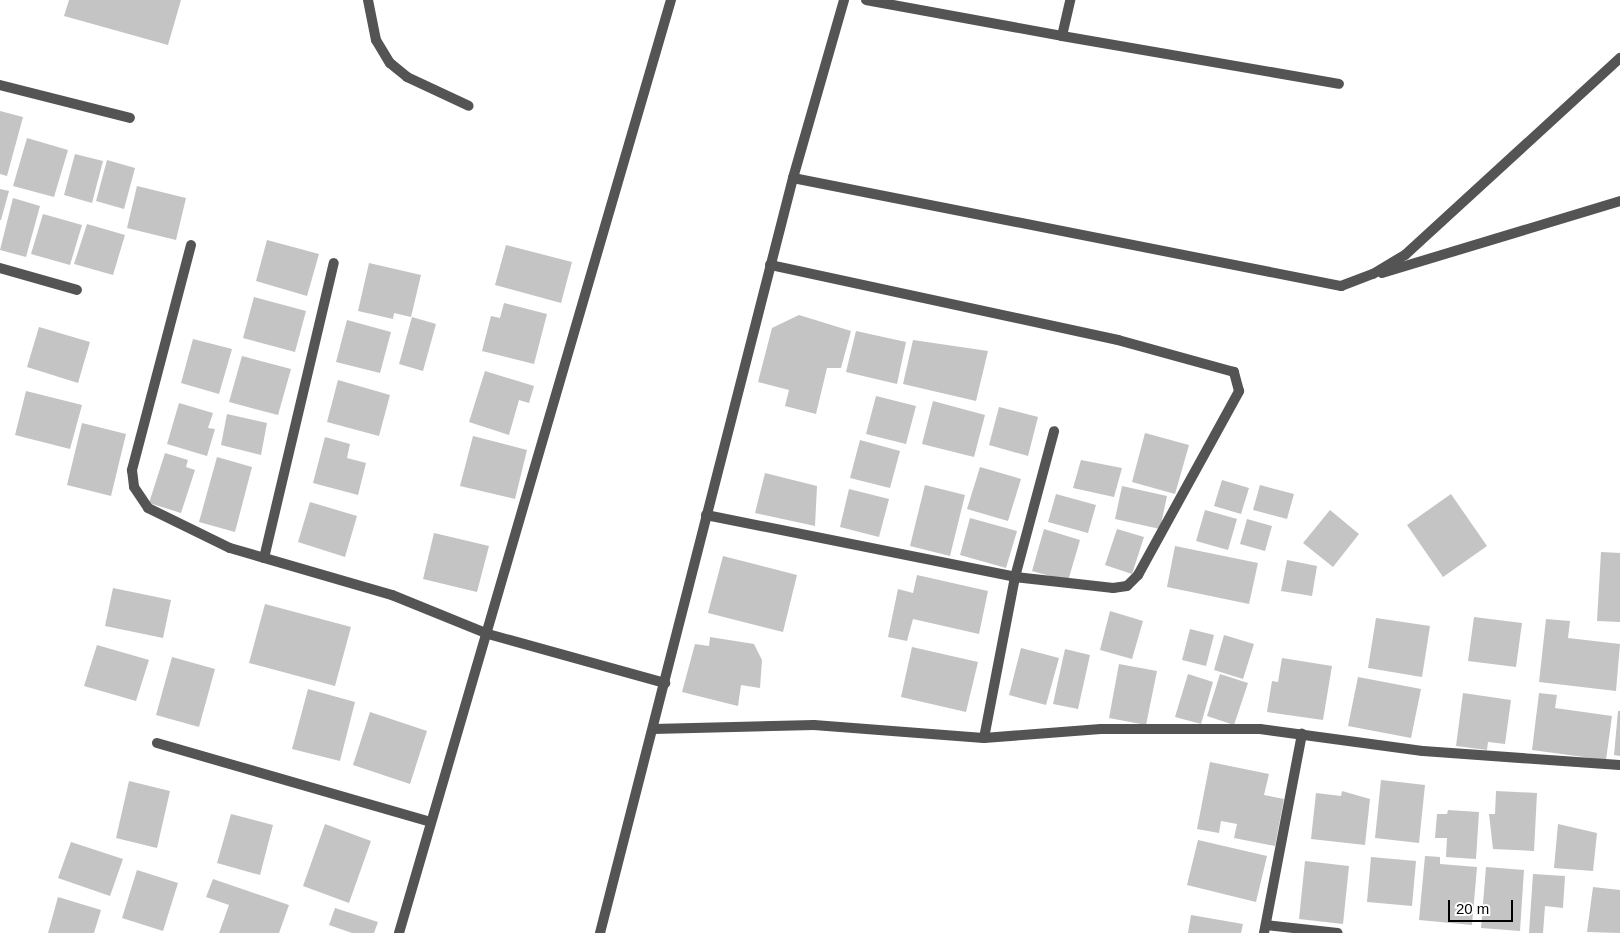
<!DOCTYPE html>
<style>
body{margin:0}
#map{position:relative;width:1620px;height:933px;overflow:hidden;background:#fff;font-family:Arial,sans-serif}
div>[style]{position:absolute}
.building>*{inset:0;background:#c4c4c4}
.minor>*{height:10px;margin:-5px;padding:0 5px;transform-origin:5px;border-radius:5px;background:#545454}
span{translate:-50% -50%;white-space:nowrap;text-align:center;line-height:1.15;-webkit-text-stroke:4.5px #fff;paint-order:stroke}
.scale{position:absolute;left:1448px;top:900px;width:65px;height:22px;box-sizing:border-box;border:2px solid #000;border-top:0;padding-left:6px;font-size:15px;line-height:18px;white-space:nowrap;color:#000;-webkit-text-stroke:4px #fff;paint-order:stroke}
</style>
<div id="map">
<div class="building">
<i style="clip-path:polygon(69px 0,181px 0,168px 45px,64px 16px)"></i>
<i style="clip-path:polygon(0 111px,23px 117px,7px 176px,0 174px)"></i>
<i style="clip-path:polygon(27px 138px,68px 150px,54px 197px,13px 186px)"></i>
<i style="clip-path:polygon(75px 154px,103px 161px,92px 203px,64px 195px)"></i>
<i style="clip-path:polygon(107px 160px,135px 168px,124px 209px,96px 201px)"></i>
<i style="clip-path:polygon(137px 186px,186px 198px,176px 240px,127px 228px)"></i>
<i style="clip-path:polygon(0 189px,9px 191px,1px 220px,0 220px)"></i>
<i style="clip-path:polygon(13px 198px,40px 206px,26px 257px,0 250px)"></i>
<i style="clip-path:polygon(43px 214px,82px 225px,70px 265px,31px 254px)"></i>
<i style="clip-path:polygon(87px 224px,125px 235px,113px 275px,74px 264px)"></i>
<i style="clip-path:polygon(267px 240px,319px 254px,307px 296px,256px 281px)"></i>
<i style="clip-path:polygon(506px 245px,572px 262px,561px 303px,495px 285px)"></i>
<i style="clip-path:polygon(369px 263px,421px 275px,411px 317px,394px 313px,393px 319px,358px 311px)"></i>
<i style="clip-path:polygon(254px 297px,306px 311px,295px 352px,243px 338px)"></i>
<i style="clip-path:polygon(504px 303px,547px 314px,534px 364px,482px 351px,491px 316px,500px 318px)"></i>
<i style="clip-path:polygon(799px 315px,851px 331px,841px 368px,827px 368px,816px 414px,785px 406px,789px 390px,758px 382px,772px 328px)"></i>
<i style="clip-path:polygon(412px 317px,436px 324px,423px 371px,399px 364px)"></i>
<i style="clip-path:polygon(347px 320px,391px 332px,380px 373px,336px 362px)"></i>
<i style="clip-path:polygon(39px 327px,90px 342px,78px 383px,27px 367px)"></i>
<i style="clip-path:polygon(856px 331px,906px 342px,897px 384px,846px 372px)"></i>
<i style="clip-path:polygon(193px 339px,232px 349px,219px 394px,181px 383px)"></i>
<i style="clip-path:polygon(913px 340px,988px 351px,976px 401px,903px 384px)"></i>
<i style="clip-path:polygon(242px 356px,291px 369px,278px 415px,229px 402px)"></i>
<i style="clip-path:polygon(485px 371px,534px 386px,529px 403px,519px 400px,509px 435px,469px 422px)"></i>
<i style="clip-path:polygon(338px 380px,390px 395px,379px 436px,327px 422px)"></i>
<i style="clip-path:polygon(26px 391px,82px 405px,70px 449px,15px 435px)"></i>
<i style="clip-path:polygon(876px 396px,916px 406px,906px 444px,866px 434px)"></i>
<i style="clip-path:polygon(933px 401px,985px 415px,974px 457px,922px 444px)"></i>
<i style="clip-path:polygon(179px 403px,213px 413px,208px 428px,215px 429px,207px 456px,167px 444px)"></i>
<i style="clip-path:polygon(999px 407px,1038px 417px,1028px 456px,989px 445px)"></i>
<i style="clip-path:polygon(227px 414px,267px 423px,261px 455px,221px 445px)"></i>
<i style="clip-path:polygon(82px 423px,126px 434px,111px 496px,67px 485px)"></i>
<i style="clip-path:polygon(1145px 433px,1189px 445px,1175px 494px,1132px 482px)"></i>
<i style="clip-path:polygon(473px 436px,527px 450px,515px 499px,460px 486px)"></i>
<i style="clip-path:polygon(325px 437px,350px 444px,347px 458px,366px 463px,358px 495px,313px 483px)"></i>
<i style="clip-path:polygon(860px 440px,900px 451px,890px 488px,850px 478px)"></i>
<i style="clip-path:polygon(165px 453px,188px 460px,186px 467px,195px 470px,181px 513px,149px 503px)"></i>
<i style="clip-path:polygon(217px 457px,252px 467px,235px 532px,199px 522px)"></i>
<i style="clip-path:polygon(1081px 460px,1122px 468px,1114px 497px,1073px 488px)"></i>
<i style="clip-path:polygon(980px 467px,1021px 479px,1008px 521px,967px 509px)"></i>
<i style="clip-path:polygon(765px 473px,817px 486px,815px 526px,755px 513px)"></i>
<i style="clip-path:polygon(1222px 480px,1249px 488px,1241px 514px,1214px 506px)"></i>
<i style="clip-path:polygon(925px 485px,965px 495px,950px 556px,910px 546px)"></i>
<i style="clip-path:polygon(1260px 485px,1294px 494px,1287px 519px,1253px 510px)"></i>
<i style="clip-path:polygon(1122px 486px,1167px 496px,1160px 529px,1115px 519px)"></i>
<i style="clip-path:polygon(849px 489px,889px 499px,879px 537px,840px 527px)"></i>
<i style="clip-path:polygon(1056px 494px,1096px 505px,1088px 533px,1048px 522px)"></i>
<i style="clip-path:polygon(1451px 494px,1487px 546px,1443px 577px,1407px 525px)"></i>
<i style="clip-path:polygon(310px 502px,357px 516px,345px 557px,298px 542px)"></i>
<i style="clip-path:polygon(1205px 510px,1237px 519px,1228px 550px,1196px 541px)"></i>
<i style="clip-path:polygon(1330px 510px,1359px 534px,1333px 567px,1303px 543px)"></i>
<i style="clip-path:polygon(970px 518px,1017px 531px,1006px 568px,960px 555px)"></i>
<i style="clip-path:polygon(1247px 519px,1272px 526px,1265px 551px,1240px 544px)"></i>
<i style="clip-path:polygon(1044px 529px,1080px 540px,1068px 581px,1032px 571px)"></i>
<i style="clip-path:polygon(1117px 529px,1144px 537px,1132px 574px,1105px 565px)"></i>
<i style="clip-path:polygon(434px 533px,489px 546px,477px 592px,423px 579px)"></i>
<i style="clip-path:polygon(1175px 546px,1258px 563px,1249px 604px,1167px 587px)"></i>
<i style="clip-path:polygon(1601px 552px,1620px 553px,1620px 622px,1597px 621px)"></i>
<i style="clip-path:polygon(723px 556px,797px 575px,783px 632px,708px 613px)"></i>
<i style="clip-path:polygon(1287px 560px,1317px 566px,1312px 596px,1281px 591px)"></i>
<i style="clip-path:polygon(917px 575px,988px 591px,979px 634px,913px 619px,907px 641px,888px 637px,898px 589px,913px 593px)"></i>
<i style="clip-path:polygon(113px 588px,171px 600px,163px 638px,105px 626px)"></i>
<i style="clip-path:polygon(265px 604px,351px 627px,335px 686px,249px 663px)"></i>
<i style="clip-path:polygon(1110px 611px,1143px 621px,1132px 659px,1100px 650px)"></i>
<i style="clip-path:polygon(1474px 617px,1522px 623px,1516px 667px,1468px 661px)"></i>
<i style="clip-path:polygon(1376px 618px,1430px 626px,1422px 677px,1368px 668px)"></i>
<i style="clip-path:polygon(1546px 619px,1570px 621px,1568px 638px,1620px 644px,1616px 691px,1539px 682px)"></i>
<i style="clip-path:polygon(1190px 629px,1214px 635px,1206px 666px,1182px 660px)"></i>
<i style="clip-path:polygon(1224px 635px,1254px 644px,1243px 679px,1214px 670px)"></i>
<i style="clip-path:polygon(710px 637px,754px 644px,762px 660px,760px 688px,741px 685px,738px 706px,682px 692px,695px 644px,709px 646px)"></i>
<i style="clip-path:polygon(97px 645px,149px 660px,136px 701px,84px 686px)"></i>
<i style="clip-path:polygon(912px 647px,978px 662px,966px 712px,901px 697px)"></i>
<i style="clip-path:polygon(1021px 648px,1059px 658px,1046px 705px,1009px 695px)"></i>
<i style="clip-path:polygon(1065px 649px,1090px 655px,1078px 709px,1053px 704px)"></i>
<i style="clip-path:polygon(172px 657px,215px 669px,199px 727px,156px 715px)"></i>
<i style="clip-path:polygon(1282px 658px,1332px 666px,1323px 720px,1267px 712px,1272px 681px,1278px 682px)"></i>
<i style="clip-path:polygon(1119px 664px,1157px 671px,1146px 725px,1109px 718px)"></i>
<i style="clip-path:polygon(1188px 674px,1213px 682px,1201px 724px,1175px 717px)"></i>
<i style="clip-path:polygon(1220px 674px,1248px 683px,1234px 725px,1207px 716px)"></i>
<i style="clip-path:polygon(1358px 677px,1421px 689px,1411px 738px,1348px 726px)"></i>
<i style="clip-path:polygon(308px 689px,355px 702px,340px 761px,292px 749px)"></i>
<i style="clip-path:polygon(1463px 693px,1511px 700px,1505px 744px,1488px 742px,1487px 750px,1456px 746px)"></i>
<i style="clip-path:polygon(1539px 693px,1557px 695px,1555px 708px,1612px 716px,1606px 760px,1532px 750px)"></i>
<i style="clip-path:polygon(1618px 711px,1620px 711px,1620px 756px,1614px 755px)"></i>
<i style="clip-path:polygon(370px 712px,427px 731px,410px 784px,353px 765px)"></i>
<i style="clip-path:polygon(1210px 762px,1269px 774px,1264px 795px,1284px 799px,1275px 846px,1234px 838px,1237px 824px,1221px 821px,1219px 833px,1197px 829px)"></i>
<i style="clip-path:polygon(1381px 780px,1425px 785px,1419px 843px,1375px 838px)"></i>
<i style="clip-path:polygon(129px 781px,170px 791px,157px 848px,116px 838px)"></i>
<i style="clip-path:polygon(1342px 791px,1370px 799px,1365px 845px,1311px 839px,1316px 793px,1341px 796px)"></i>
<i style="clip-path:polygon(1496px 791px,1537px 793px,1534px 851px,1493px 849px,1489px 814px,1495px 814px)"></i>
<i style="clip-path:polygon(1448px 810px,1479px 812px,1476px 859px,1446px 857px,1447px 838px,1435px 838px,1437px 814px,1447px 814px)"></i>
<i style="clip-path:polygon(231px 814px,273px 825px,260px 875px,217px 863px)"></i>
<i style="clip-path:polygon(325px 824px,371px 841px,349px 903px,303px 886px)"></i>
<i style="clip-path:polygon(1558px 824px,1597px 833px,1593px 871px,1554px 868px)"></i>
<i style="clip-path:polygon(1198px 840px,1267px 856px,1256px 902px,1187px 885px)"></i>
<i style="clip-path:polygon(71px 842px,123px 859px,110px 896px,58px 878px)"></i>
<i style="clip-path:polygon(1425px 856px,1440px 857px,1440px 864px,1477px 867px,1472px 925px,1419px 920px)"></i>
<i style="clip-path:polygon(1371px 857px,1416px 861px,1412px 906px,1367px 902px)"></i>
<i style="clip-path:polygon(1305px 861px,1349px 866px,1343px 924px,1299px 919px)"></i>
<i style="clip-path:polygon(1486px 867px,1524px 870px,1520px 931px,1481px 928px)"></i>
<i style="clip-path:polygon(137px 870px,178px 883px,163px 931px,122px 918px)"></i>
<i style="clip-path:polygon(1533px 874px,1565px 876px,1563px 908px,1545px 906px,1543px 933px,1529px 933px)"></i>
<i style="clip-path:polygon(213px 879px,289px 905px,279px 933px,219px 933px,229px 905px,206px 897px)"></i>
<i style="clip-path:polygon(1593px 887px,1620px 890px,1620px 933px,1587px 932px)"></i>
<i style="clip-path:polygon(58px 897px,101px 910px,94px 933px,48px 933px)"></i>
<i style="clip-path:polygon(335px 908px,378px 922px,374px 933px,352px 933px,329px 925px)"></i>
<i style="clip-path:polygon(1191px 915px,1243px 924px,1241px 933px,1188px 933px)"></i>
</div>
<div class="minor">
<i style="left:368px;top:0;width:41px;rotate:78.7deg"></i>
<i style="left:376px;top:40px;width:27px;rotate:59deg"></i>
<i style="left:390px;top:63px;width:22px;rotate:39deg"></i>
<i style="left:407px;top:77px;width:68px;rotate:25.1deg"></i>
<i style="left:866px;top:0;width:199px;rotate:10.4deg"></i>
<i style="left:1062px;top:36px;width:37px;rotate:-77deg"></i>
<i style="left:1062px;top:36px;width:281px;rotate:9.8deg"></i>
<i style="left:0;top:85px;width:134px;rotate:14.2deg"></i>
<i style="left:793px;top:178px;width:559px;rotate:11.15deg"></i>
<i style="left:1341px;top:286px;width:34px;rotate:-21deg"></i>
<i style="left:1373px;top:274px;width:37px;rotate:-31deg"></i>
<i style="left:1405px;top:255px;width:292px;rotate:-42.5deg"></i>
<i style="left:191px;top:245px;width:233px;rotate:104.7deg"></i>
<i style="left:132px;top:470px;width:17px;rotate:83deg"></i>
<i style="left:134px;top:487px;width:25px;rotate:56deg"></i>
<i style="left:148px;top:508px;width:91px;rotate:26deg"></i>
<i style="left:230px;top:548px;width:169px;rotate:16.2deg"></i>
<i style="left:392px;top:595px;width:104px;rotate:22.1deg"></i>
<i style="left:488px;top:634px;width:184px;rotate:15.5deg"></i>
<i style="left:0;top:268px;width:80px;rotate:15.9deg"></i>
<i style="left:1382px;top:273px;width:249px;rotate:-16.8deg"></i>
<i style="left:706px;top:515px;width:315px;rotate:11.3deg"></i>
<i style="left:1015px;top:577px;width:99px;rotate:6.4deg"></i>
<i style="left:1113px;top:588px;width:14px;rotate:-8deg"></i>
<i style="left:1127px;top:586px;width:16px;rotate:-45deg"></i>
<i style="left:1138px;top:575px;width:210px;rotate:-61.2deg"></i>
<i style="left:1239px;top:391px;width:20px;rotate:-105deg"></i>
<i style="left:1234px;top:372px;width:120px;rotate:-164.6deg"></i>
<i style="left:1118px;top:340px;width:356px;rotate:-167.8deg"></i>
<i style="left:264px;top:558px;width:303px;rotate:-76.7deg"></i>
<i style="left:653px;top:729px;width:161px;rotate:-1.4deg"></i>
<i style="left:814px;top:725px;width:170px;rotate:4.4deg"></i>
<i style="left:984px;top:738px;width:117px;rotate:-4.4deg"></i>
<i style="left:1101px;top:729px;width:159px"></i>
<i style="left:1260px;top:729px;width:164px;rotate:7.7deg"></i>
<i style="left:1423px;top:751px;width:197px;rotate:4.1deg"></i>
<i style="left:984px;top:738px;width:164px;rotate:-79.1deg"></i>
<i style="left:1015px;top:577px;width:151px;rotate:-75deg"></i>
<i style="left:157px;top:743px;width:285px;rotate:16.1deg"></i>
<i style="left:1266px;top:925px;width:72px;rotate:6.3deg"></i>
<i style="left:399px;top:933px;width:972px;rotate:-73.75deg"></i>
<i style="left:600px;top:933px;width:779px;rotate:-75.66deg"></i>
<i style="left:793px;top:178px;width:185px;rotate:-74deg"></i>
<i style="left:1264px;top:933px;width:203px;rotate:-79.2deg"></i>
</div>
<div class="scale">20 m</div>
</div>
